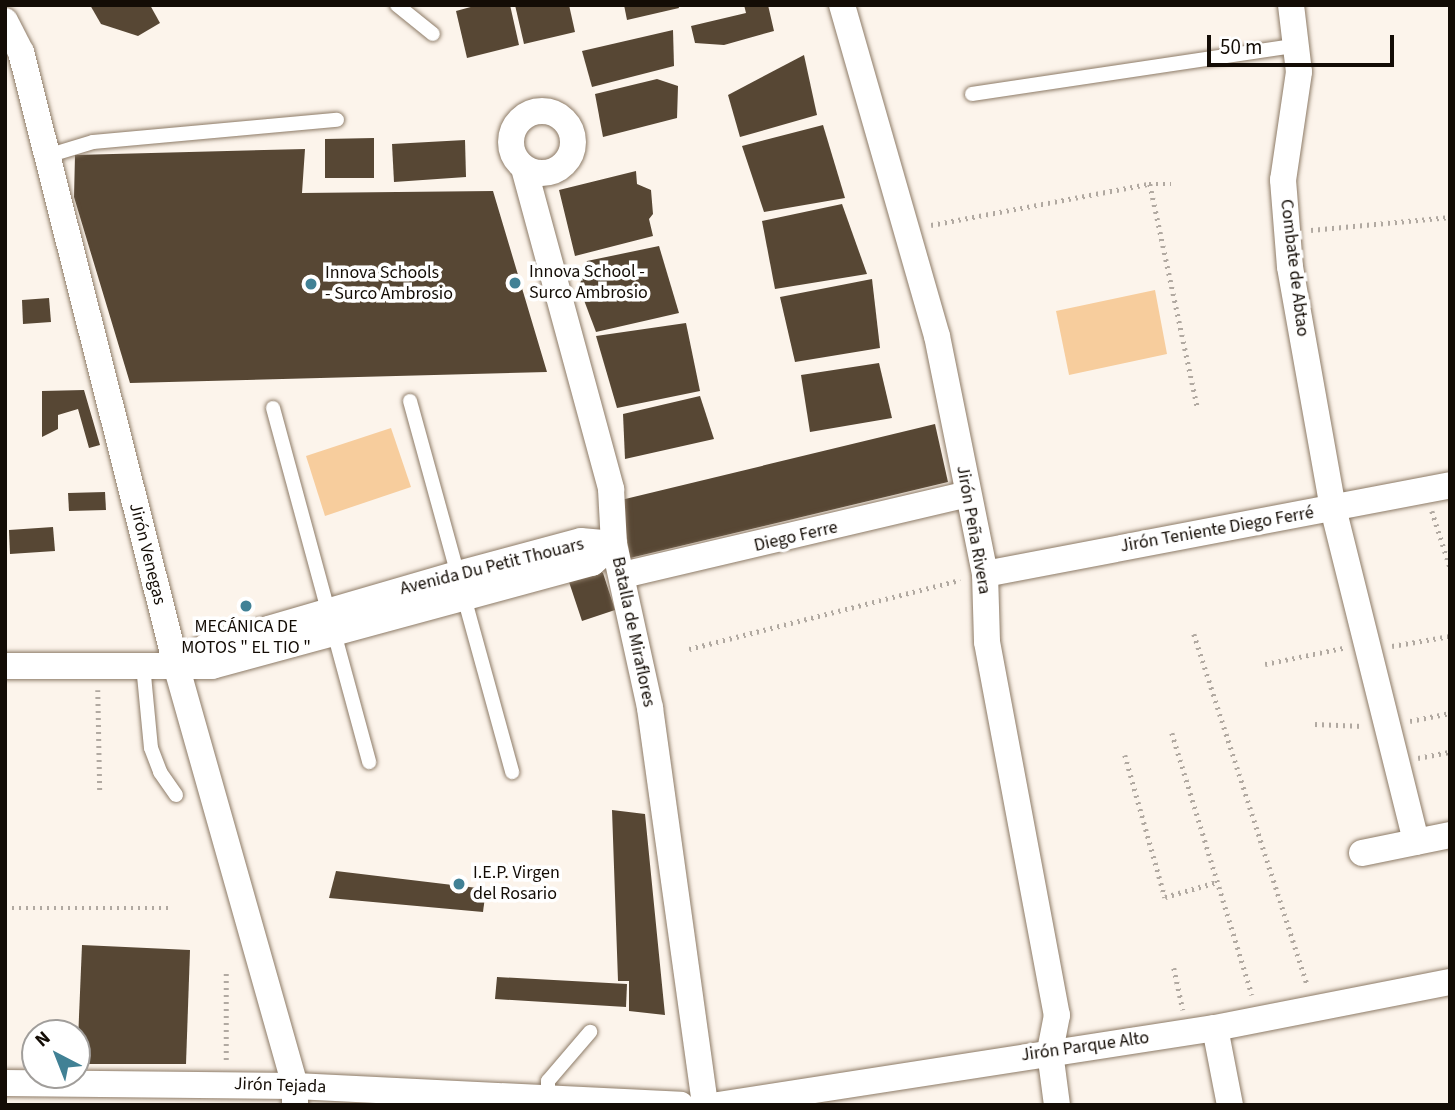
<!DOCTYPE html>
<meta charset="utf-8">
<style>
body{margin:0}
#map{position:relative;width:1455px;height:1110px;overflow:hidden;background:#fcf4eb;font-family:"Source Sans 3",sans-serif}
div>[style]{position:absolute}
.green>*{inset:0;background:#f7cd9d}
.building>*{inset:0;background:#574734}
.path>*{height:4.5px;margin-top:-2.25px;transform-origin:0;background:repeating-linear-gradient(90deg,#b1a9a1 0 2px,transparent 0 7px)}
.roads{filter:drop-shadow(0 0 2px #8d7b67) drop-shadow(0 0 2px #8d7b67)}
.lane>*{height:14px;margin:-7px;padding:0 7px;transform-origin:7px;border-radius:7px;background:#fff}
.street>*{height:26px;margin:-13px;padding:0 13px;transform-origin:13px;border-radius:13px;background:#fff}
.street>.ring{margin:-13px;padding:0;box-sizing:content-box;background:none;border:26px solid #fff;border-radius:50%}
.dots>*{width:19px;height:19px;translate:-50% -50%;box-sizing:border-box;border:4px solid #fff;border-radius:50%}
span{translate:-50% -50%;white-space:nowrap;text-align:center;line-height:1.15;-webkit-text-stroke:7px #fff;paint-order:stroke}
.street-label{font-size:18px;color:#130c05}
.poi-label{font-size:18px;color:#130c05}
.left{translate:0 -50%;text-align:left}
.frame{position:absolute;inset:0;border:7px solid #130c05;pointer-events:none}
.north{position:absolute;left:21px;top:1019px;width:70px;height:70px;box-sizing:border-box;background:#fff;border:2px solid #a19e9b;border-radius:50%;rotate:318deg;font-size:19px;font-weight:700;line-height:28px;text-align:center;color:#130c05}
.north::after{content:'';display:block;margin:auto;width:24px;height:32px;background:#418195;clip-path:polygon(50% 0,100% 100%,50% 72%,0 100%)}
.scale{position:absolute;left:1207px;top:35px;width:187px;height:32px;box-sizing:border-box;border:4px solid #130c05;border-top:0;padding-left:9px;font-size:21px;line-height:24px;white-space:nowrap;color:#130c05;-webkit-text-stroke:5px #fff;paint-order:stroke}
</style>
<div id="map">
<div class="green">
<i style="clip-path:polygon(1155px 290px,1167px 354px,1069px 375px,1056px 311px)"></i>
<i style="clip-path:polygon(391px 428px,411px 487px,325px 516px,306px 456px)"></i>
</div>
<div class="building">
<i style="clip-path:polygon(90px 5px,150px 5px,160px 23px,138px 36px,101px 24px)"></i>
<i style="clip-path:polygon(478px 5px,510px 5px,519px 45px,467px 58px,456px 11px)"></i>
<i style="clip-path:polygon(515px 5px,569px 5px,575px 32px,524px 44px)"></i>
<i style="clip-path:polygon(624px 5px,678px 5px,679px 8px,627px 20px)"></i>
<i style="clip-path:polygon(744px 5px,768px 5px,774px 31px,724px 45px,695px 43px,691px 26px,746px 13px)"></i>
<i style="clip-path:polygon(673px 30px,674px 66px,592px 87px,582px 51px)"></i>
<i style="clip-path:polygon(804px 55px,817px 115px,740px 137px,728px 95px)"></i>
<i style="clip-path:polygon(657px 79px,678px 86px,677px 118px,603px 137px,595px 94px)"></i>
<i style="clip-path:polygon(823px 125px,845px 198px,764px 212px,742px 146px)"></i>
<i style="clip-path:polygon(374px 138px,374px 178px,325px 178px,325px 139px)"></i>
<i style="clip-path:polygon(465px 140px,466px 177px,394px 182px,392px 144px)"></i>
<i style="clip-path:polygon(305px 149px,302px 193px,493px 191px,547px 372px,130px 383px,74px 197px,75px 155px)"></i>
<i style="clip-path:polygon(636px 171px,637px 184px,651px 190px,653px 214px,649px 219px,653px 236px,575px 256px,559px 190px)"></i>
<i style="clip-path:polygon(842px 204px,867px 274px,775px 289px,762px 221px)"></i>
<i style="clip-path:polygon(659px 246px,679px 313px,596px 332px,579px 287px,587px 261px)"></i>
<i style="clip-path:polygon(872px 279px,880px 348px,795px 362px,780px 297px)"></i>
<i style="clip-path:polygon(49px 298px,51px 322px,23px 324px,22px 300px)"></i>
<i style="clip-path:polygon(686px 323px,700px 391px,617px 408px,596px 336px)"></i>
<i style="clip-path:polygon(879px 363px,892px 418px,810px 432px,801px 375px)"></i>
<i style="clip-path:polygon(84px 390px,100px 445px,89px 448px,78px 409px,58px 415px,58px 429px,42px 437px,42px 391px)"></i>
<i style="clip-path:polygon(700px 396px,714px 439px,625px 459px,623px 414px)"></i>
<i style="clip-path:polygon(935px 424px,948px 482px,630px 558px,621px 500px)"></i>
<i style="clip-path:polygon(105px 492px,106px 510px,69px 511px,68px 493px)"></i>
<i style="clip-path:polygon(53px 527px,55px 551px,10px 554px,9px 530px)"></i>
<i style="clip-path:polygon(594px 568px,603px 573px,615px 610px,582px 621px,567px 576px)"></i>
<i style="clip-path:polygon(612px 810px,645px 814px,665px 1015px,629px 1011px,629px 981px,618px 981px)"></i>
<i style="clip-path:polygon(336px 871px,486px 889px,483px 912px,329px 898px)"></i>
<i style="clip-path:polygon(82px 945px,190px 950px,186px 1064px,77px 1064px)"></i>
<i style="clip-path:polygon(497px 977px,627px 984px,626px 1007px,495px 999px)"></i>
</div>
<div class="path">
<i style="left:1150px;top:184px;width:230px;rotate:78deg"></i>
<i style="left:931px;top:225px;width:222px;rotate:-10.7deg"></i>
<i style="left:1149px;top:184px;width:22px"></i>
<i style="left:1311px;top:230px;width:140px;rotate:-5.3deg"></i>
<i style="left:1432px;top:511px;width:59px;rotate:72.2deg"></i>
<i style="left:1194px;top:634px;width:368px;rotate:72.1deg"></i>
<i style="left:1392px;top:646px;width:59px;rotate:-9.8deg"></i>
<i style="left:689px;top:649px;width:280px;rotate:-14.3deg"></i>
<i style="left:1265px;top:664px;width:80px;rotate:-11.6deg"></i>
<i style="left:98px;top:690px;width:104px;rotate:88.9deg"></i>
<i style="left:1410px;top:721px;width:41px;rotate:-11.3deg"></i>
<i style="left:1315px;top:724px;width:48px;rotate:2.4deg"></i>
<i style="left:1172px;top:733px;width:274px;rotate:73deg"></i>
<i style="left:1125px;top:755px;width:148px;rotate:74.3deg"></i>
<i style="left:1165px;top:897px;width:54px;rotate:-16.1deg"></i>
<i style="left:1418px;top:758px;width:33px;rotate:-11deg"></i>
<i style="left:5px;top:908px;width:168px"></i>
<i style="left:1174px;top:968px;width:43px;rotate:77.9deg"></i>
<i style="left:226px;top:1060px;width:90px;rotate:-90deg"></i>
</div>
<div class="roads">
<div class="lane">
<i style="left:397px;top:5px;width:46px;rotate:38.9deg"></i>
<i style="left:972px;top:94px;width:331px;rotate:-8.5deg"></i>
<i style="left:47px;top:156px;width:48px;rotate:-16.9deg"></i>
<i style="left:93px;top:142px;width:245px;rotate:-5.2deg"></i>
<i style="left:410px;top:401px;width:385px;rotate:74.6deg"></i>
<i style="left:273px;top:408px;width:367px;rotate:74.8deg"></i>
<i style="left:143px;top:665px;width:83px;rotate:84.5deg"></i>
<i style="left:151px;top:748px;width:26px;rotate:69deg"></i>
<i style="left:160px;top:772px;width:28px;rotate:55deg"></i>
<i style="left:548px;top:1098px;width:17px;rotate:-90deg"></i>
<i style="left:548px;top:1081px;width:65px;rotate:-49.4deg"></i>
</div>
<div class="street">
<i style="left:842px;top:5px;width:344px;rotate:74deg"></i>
<i style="left:937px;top:336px;width:243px;rotate:78.6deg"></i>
<i style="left:985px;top:574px;width:68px;rotate:88.3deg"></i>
<i style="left:987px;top:642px;width:380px;rotate:79.4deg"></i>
<i style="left:1057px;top:1015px;width:38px;rotate:101deg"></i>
<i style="left:1050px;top:1052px;width:53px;rotate:82.5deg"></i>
<i style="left:1291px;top:5px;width:67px;rotate:83.2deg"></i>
<i style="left:1299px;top:72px;width:109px;rotate:98.4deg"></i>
<i style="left:1283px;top:180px;width:87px;rotate:85.4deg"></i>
<i style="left:1290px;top:267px;width:245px;rotate:79.9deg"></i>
<i style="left:1333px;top:508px;width:344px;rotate:76deg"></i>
<i style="left:5px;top:21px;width:35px;rotate:63deg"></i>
<i style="left:21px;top:52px;width:632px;rotate:75.81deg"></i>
<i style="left:176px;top:665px;width:437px;rotate:74.2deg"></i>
<i style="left:295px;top:1086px;width:19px;rotate:90deg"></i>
<i class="ring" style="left:511px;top:111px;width:36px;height:36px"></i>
<i style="left:524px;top:168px;width:333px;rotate:74.8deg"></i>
<i style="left:611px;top:489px;width:55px;rotate:86.9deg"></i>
<i style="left:614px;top:544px;width:168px;rotate:77.6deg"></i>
<i style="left:650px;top:708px;width:401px;rotate:82.1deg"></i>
<i style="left:985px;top:574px;width:473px;rotate:-10.8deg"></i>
<i style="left:623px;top:575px;width:354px;rotate:-13.2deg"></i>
<i style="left:176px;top:665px;width:35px;rotate:-31deg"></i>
<i style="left:206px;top:647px;width:262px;rotate:-16.2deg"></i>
<i style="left:458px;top:574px;width:127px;rotate:-15deg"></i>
<i style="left:581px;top:541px;width:33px;rotate:5deg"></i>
<i style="left:5px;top:666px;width:207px"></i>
<i style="left:212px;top:666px;width:394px;rotate:-15.2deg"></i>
<i style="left:592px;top:563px;width:29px;rotate:-41deg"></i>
<i style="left:1362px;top:853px;width:90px;rotate:-11.6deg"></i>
<i style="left:1215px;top:1028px;width:78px;rotate:79deg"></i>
<i style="left:5px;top:1083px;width:290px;rotate:0.6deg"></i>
<i style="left:295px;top:1086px;width:386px;rotate:2.8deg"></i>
<i style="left:718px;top:1105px;width:503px;rotate:-8.81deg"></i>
<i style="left:1215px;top:1028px;width:239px;rotate:-11.1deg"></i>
</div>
</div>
<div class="dots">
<i style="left:515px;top:283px;background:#418195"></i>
<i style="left:311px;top:284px;background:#418195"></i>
<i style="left:246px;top:606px;background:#418195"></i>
<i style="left:459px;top:884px;background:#418195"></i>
</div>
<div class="street-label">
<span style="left:1294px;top:268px;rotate:83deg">Combate de Abtao</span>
<span style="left:973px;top:530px;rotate:80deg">Jirón Peña Rivera</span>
<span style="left:1217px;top:530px;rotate:-10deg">Jirón Teniente Diego Ferré</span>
<span style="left:796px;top:537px;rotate:-13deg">Diego Ferre</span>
<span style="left:147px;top:554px;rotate:76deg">Jirón Venegas</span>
<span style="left:492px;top:567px;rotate:-14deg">Avenida Du Petit Thouars</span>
<span style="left:633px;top:632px;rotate:78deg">Batalla de Miraflores</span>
<span style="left:1085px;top:1047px;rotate:-8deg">Jirón Parque Alto</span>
<span style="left:280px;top:1086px;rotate:2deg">Jirón Tejada</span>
</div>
<div class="poi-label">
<span class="left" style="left:529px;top:283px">Innova School -<br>Surco Ambrosio</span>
<span class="left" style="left:325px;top:284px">Innova Schools<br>- Surco Ambrosio</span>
<span style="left:246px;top:638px">MECÁNICA DE<br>MOTOS " EL TIO "</span>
<span class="left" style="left:473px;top:884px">I.E.P. Virgen<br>del Rosario</span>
</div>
<div class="frame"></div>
<div class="north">N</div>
<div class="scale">50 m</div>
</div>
